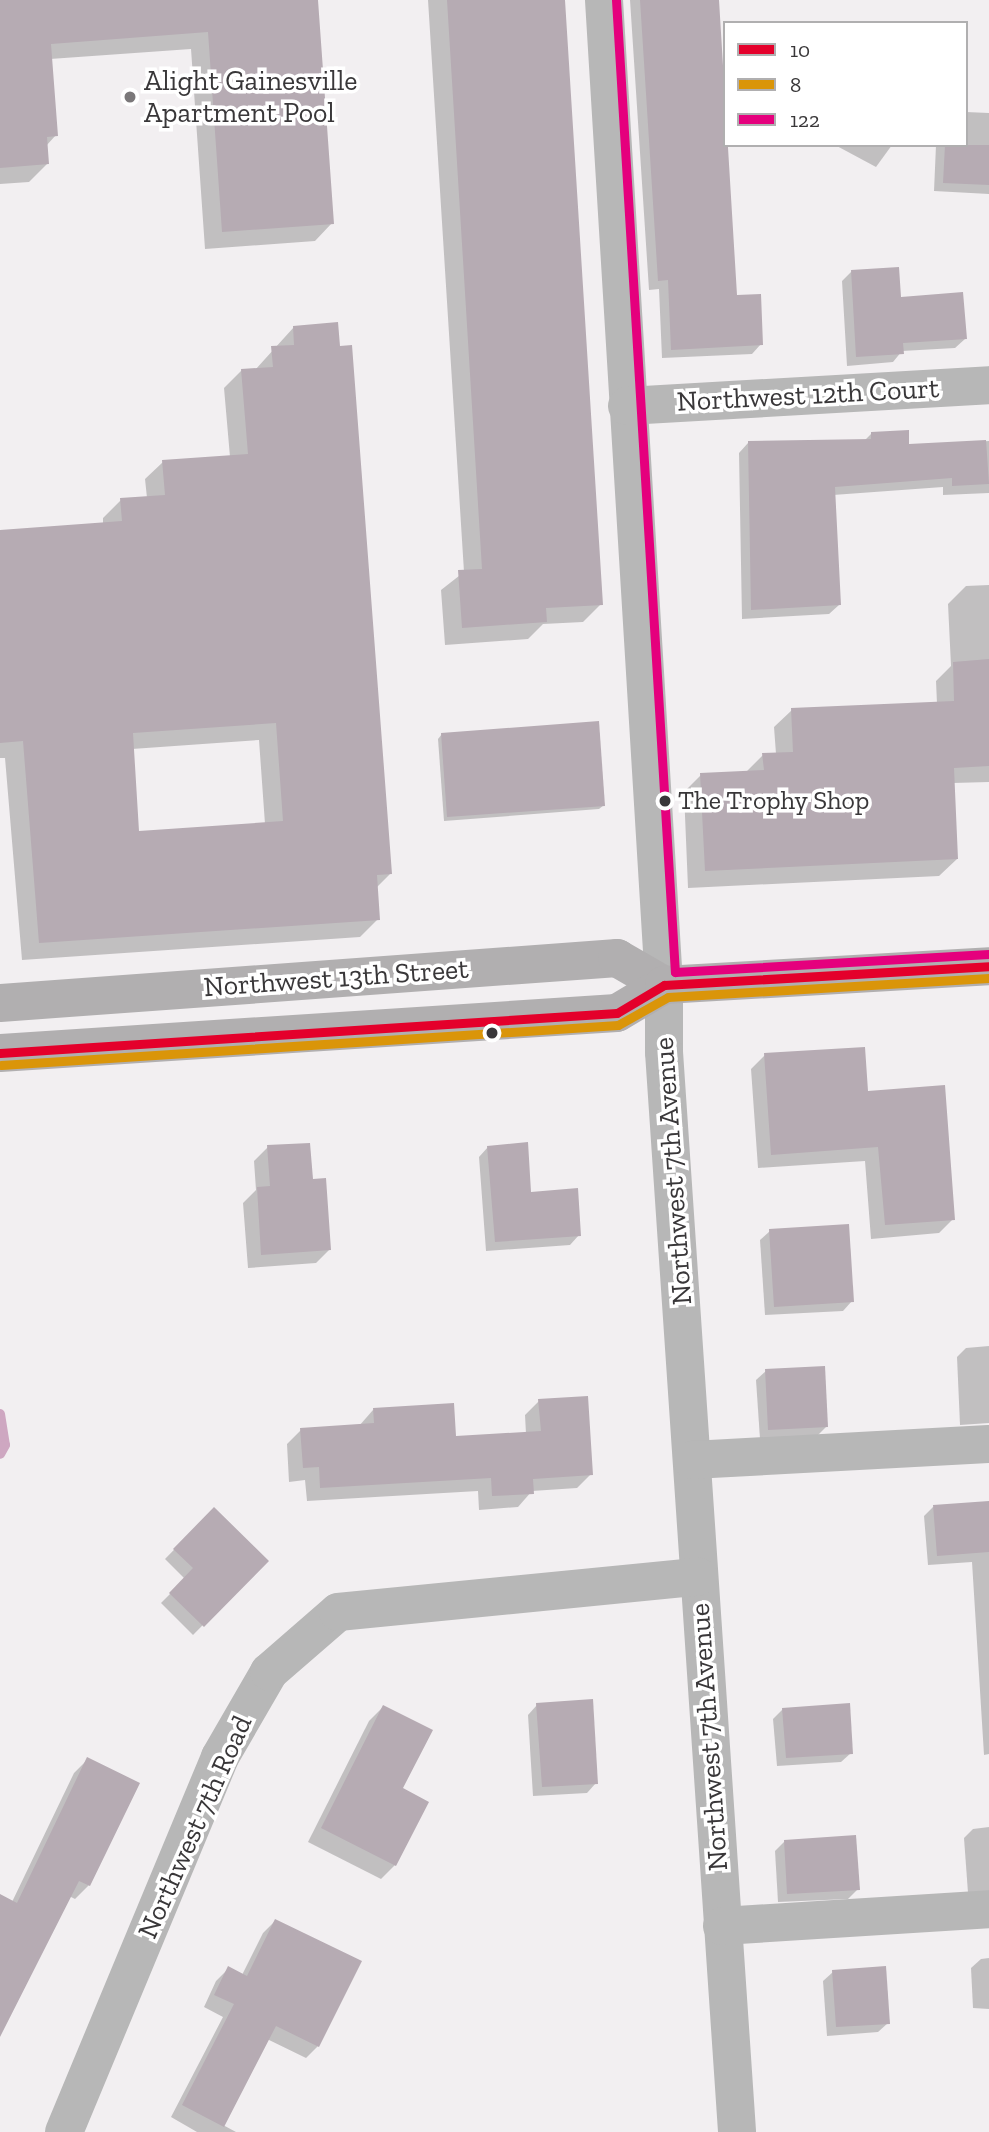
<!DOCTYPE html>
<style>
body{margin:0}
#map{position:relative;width:989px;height:2132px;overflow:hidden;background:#f2eff1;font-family:"Zilla Slab",serif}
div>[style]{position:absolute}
.shadow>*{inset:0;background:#0003}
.stream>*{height:10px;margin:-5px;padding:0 5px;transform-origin:5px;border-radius:5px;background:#cea7c1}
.building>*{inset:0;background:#b6abb3}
.street>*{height:38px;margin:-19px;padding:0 19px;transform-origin:19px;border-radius:19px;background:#b7b7b7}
.primary>*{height:38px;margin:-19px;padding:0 19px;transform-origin:19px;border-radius:19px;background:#b1afb0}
.bus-1>*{height:9px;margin:-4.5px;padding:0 4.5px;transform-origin:4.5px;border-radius:4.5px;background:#e4002b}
.bus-2>*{height:9px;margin:-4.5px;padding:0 4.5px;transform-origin:4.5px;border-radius:4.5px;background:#da9509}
.bus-3>*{height:9px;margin:-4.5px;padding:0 4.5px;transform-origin:4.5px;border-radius:4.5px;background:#e5007d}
.dots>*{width:19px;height:19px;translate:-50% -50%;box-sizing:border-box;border:4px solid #fff;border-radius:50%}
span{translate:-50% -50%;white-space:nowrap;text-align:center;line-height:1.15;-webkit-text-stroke:7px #fff;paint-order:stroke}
.bus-label{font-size:26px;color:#393739}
.left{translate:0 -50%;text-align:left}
.poi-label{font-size:28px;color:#393739}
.street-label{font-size:28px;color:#393739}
.legend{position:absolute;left:723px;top:21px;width:245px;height:126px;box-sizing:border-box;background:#fff;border:2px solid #b0afb0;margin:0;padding:9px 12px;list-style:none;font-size:21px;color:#393739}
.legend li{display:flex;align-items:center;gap:14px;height:35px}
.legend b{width:35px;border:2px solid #b0afb0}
</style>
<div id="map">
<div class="shadow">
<i style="clip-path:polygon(0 0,316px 0,332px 223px,315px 241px,205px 249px,191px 49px,50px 59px,56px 135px,46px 146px,47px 164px,29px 182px,0 184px)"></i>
<i style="clip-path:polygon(428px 0,562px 0,601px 604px,583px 622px,543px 624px,528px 639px,445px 645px,441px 590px,464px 572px)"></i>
<i style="clip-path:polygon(630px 0,715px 0,735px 297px,761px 344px,752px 354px,662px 358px,659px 289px,649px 290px)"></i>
<i style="clip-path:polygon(966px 112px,989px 113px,989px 194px,934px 191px,936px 145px,966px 145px)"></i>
<i style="clip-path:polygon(835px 145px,892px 145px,876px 167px)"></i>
<i style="clip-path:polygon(852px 271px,899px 299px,965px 339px,955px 348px,902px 351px,893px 362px,847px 366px,842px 281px)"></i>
<i style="clip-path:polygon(evenodd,294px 327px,390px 874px,376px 888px,378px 919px,360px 937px,22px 960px,5px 758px,0 758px,0 532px,103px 524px,103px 518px,121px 500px,147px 498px,145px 479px,163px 462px,230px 457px,224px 388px,242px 370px,255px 370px,294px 327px,259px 740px,265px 824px,138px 832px,132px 749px,259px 740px)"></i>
<i style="clip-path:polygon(871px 434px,908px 446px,989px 441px,989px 493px,943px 495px,943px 487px,833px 495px,839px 605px,829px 614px,742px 619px,739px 453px,748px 443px,864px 441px)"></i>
<i style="clip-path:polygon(989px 585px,989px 782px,953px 783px,957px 859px,939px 876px,688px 888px,684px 792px,701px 775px,745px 773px,763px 755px,776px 754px,774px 727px,792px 710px,937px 704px,936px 681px,951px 666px,948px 604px,966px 586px)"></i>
<i style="clip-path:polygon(442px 734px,604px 805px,599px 809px,444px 821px,438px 739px)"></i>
<i style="clip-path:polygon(765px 1055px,866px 1093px,953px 1219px,939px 1233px,871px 1239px,865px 1161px,758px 1168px,751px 1069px)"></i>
<i style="clip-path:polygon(268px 1147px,311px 1181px,330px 1249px,316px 1263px,248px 1268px,243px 1203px,256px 1190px,254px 1161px)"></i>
<i style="clip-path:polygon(488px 1147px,530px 1194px,579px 1235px,570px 1245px,486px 1251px,479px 1157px)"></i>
<i style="clip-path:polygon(770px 1231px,852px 1301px,843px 1311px,765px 1315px,760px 1240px)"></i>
<i style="clip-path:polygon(989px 1346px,989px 1423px,960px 1425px,957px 1357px,966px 1348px)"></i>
<i style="clip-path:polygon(766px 1371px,827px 1426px,817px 1436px,760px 1439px,756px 1380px)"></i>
<i style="clip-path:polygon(539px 1401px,591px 1474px,577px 1488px,532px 1491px,518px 1507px,479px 1510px,478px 1491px,307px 1501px,305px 1480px,289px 1482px,287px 1444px,301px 1430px,359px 1426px,373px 1410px,454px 1438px,526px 1434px,525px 1415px)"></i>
<i style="clip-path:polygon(989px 1503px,989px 1754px,984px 1755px,972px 1562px,928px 1565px,924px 1516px,933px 1507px)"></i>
<i style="clip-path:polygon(214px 1509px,266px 1561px,193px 1635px,161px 1603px,185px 1579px,165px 1559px)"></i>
<i style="clip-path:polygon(537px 1705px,596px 1783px,587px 1793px,533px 1796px,528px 1715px)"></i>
<i style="clip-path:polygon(383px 1707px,401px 1789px,395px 1865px,381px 1879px,308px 1842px,369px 1721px)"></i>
<i style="clip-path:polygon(783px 1709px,851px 1753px,841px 1762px,777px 1766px,773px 1719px)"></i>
<i style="clip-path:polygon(88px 1759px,138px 1783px,89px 1885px,75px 1899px,69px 1896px,0 2030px,0 1896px,12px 1902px,74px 1773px)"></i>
<i style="clip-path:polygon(989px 1827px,989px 1892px,968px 1893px,964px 1838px,973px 1829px)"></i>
<i style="clip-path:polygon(785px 1841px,858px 1889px,848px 1899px,778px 1902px,775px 1851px)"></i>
<i style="clip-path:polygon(275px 1921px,318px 2046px,306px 2058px,267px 2039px,223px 2125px,236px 2132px,197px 2132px,171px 2117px,223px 2017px,204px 2007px,216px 1981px,229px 1968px,242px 1975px,263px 1933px)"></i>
<i style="clip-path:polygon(989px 1958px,989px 2009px,973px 2008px,971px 1968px,981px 1959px)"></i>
<i style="clip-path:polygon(833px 1972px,888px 2023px,878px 2032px,827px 2036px,823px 1981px)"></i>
</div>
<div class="stream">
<i style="left:0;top:1414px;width:31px;rotate:81deg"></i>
<i style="left:5px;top:1445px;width:10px;rotate:119deg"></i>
</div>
<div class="building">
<i style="clip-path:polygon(0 0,318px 0,334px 224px,222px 232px,208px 32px,51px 44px,58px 136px,47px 137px,49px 164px,0 168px)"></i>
<i style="clip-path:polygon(447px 0,565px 0,603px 605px,546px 608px,547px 622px,462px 628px,458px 570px,482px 569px)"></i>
<i style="clip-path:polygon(640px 0,719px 0,737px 295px,761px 294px,763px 345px,671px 350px,668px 280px,658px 281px)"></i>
<i style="clip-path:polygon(945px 145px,989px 145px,989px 185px,943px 183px)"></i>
<i style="clip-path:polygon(899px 267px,901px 297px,963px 292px,967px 339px,903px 343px,904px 354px,856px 357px,851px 270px)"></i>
<i style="clip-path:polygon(evenodd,338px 322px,340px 346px,352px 345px,392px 874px,377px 875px,380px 920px,39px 943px,23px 741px,0 743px,0 530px,122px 521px,120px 498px,165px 495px,162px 460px,248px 454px,241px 369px,273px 367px,271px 346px,294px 345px,293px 326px,338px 322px,276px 723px,283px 821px,139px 831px,133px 733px,276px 723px)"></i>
<i style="clip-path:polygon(909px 430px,909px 444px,986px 440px,989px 484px,952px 486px,952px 478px,835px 487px,841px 605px,751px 610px,748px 441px,871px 439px,871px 432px)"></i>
<i style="clip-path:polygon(989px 659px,989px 766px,954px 768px,958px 859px,705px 871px,700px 773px,764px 770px,762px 753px,793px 752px,791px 708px,954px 701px,953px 662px)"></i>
<i style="clip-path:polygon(599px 721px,605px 806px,447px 817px,441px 733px)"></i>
<i style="clip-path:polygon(865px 1047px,868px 1091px,945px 1085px,955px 1220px,885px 1225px,878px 1147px,771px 1155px,764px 1053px)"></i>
<i style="clip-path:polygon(528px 1142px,531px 1192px,578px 1188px,581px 1236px,495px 1242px,487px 1146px)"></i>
<i style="clip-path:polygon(310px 1143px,313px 1179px,326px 1178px,331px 1250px,261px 1255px,257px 1187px,270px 1186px,267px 1145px)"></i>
<i style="clip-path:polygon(849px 1224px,854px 1302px,774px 1307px,769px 1229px)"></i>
<i style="clip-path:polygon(825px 1366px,828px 1427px,768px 1430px,765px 1369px)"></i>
<i style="clip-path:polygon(588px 1396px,593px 1475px,533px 1479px,534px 1494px,492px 1496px,491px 1478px,320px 1488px,319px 1467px,303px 1468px,300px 1428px,374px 1423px,373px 1408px,454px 1403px,456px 1436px,541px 1431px,538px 1399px)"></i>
<i style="clip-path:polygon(989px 1501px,989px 1552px,937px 1556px,933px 1505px)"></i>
<i style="clip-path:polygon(214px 1507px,269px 1561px,204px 1627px,169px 1593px,193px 1568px,173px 1549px)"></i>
<i style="clip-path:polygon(593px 1699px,598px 1784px,542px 1787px,536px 1703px)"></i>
<i style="clip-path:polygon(850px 1703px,853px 1754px,786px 1758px,782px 1708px)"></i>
<i style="clip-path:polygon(383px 1705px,433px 1730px,403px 1788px,429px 1802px,396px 1866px,321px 1828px)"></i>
<i style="clip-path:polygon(87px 1757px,140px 1783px,90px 1886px,79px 1881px,0 2037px,0 1894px,17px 1903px)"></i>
<i style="clip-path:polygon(856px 1835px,860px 1890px,787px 1894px,784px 1840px)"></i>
<i style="clip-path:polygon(275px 1919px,362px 1961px,319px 2047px,276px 2026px,224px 2127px,182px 2105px,234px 2004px,214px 1995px,228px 1966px,247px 1976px)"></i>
<i style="clip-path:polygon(886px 1966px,890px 2024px,836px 2027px,832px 1970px)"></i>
</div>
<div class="street">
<i style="left:604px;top:0;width:987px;rotate:86.51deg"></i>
<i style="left:664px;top:985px;width:67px;rotate:90deg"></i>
<i style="left:664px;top:1052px;width:1082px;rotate:86.13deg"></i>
<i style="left:627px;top:406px;width:363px;rotate:-3.3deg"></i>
<i style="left:692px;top:1460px;width:297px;rotate:-3.1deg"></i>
<i style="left:722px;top:1926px;width:268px;rotate:-3.6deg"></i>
<i style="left:64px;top:2132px;width:406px;rotate:-67.4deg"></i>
<i style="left:220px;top:1757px;width:98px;rotate:-60deg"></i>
<i style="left:269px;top:1672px;width:91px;rotate:-41deg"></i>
<i style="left:338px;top:1612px;width:362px;rotate:-5.6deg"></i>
</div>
<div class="primary">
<i style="left:0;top:1003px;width:619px;rotate:-4.17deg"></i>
<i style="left:617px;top:958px;width:54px;rotate:29.9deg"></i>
<i style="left:0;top:1053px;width:618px;rotate:-3.71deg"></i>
<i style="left:617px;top:1013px;width:55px;rotate:-30.8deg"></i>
<i style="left:664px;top:985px;width:326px;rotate:-3.3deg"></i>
</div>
<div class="bus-1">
<i style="left:0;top:1053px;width:618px;rotate:-3.71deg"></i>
<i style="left:617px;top:1013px;width:55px;rotate:-30.8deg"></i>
<i style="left:664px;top:985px;width:326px;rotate:-3.3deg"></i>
</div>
<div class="bus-2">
<i style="left:1px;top:1065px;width:618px;rotate:-3.71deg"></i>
<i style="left:618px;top:1025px;width:57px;rotate:-29.2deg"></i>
<i style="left:668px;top:997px;width:322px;rotate:-3.4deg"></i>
</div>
<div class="bus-3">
<i style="left:616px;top:0;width:974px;rotate:86.53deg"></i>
<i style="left:675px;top:972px;width:314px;rotate:-3.3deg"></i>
</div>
<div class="dots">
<i style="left:130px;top:97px;background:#7a7779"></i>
<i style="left:665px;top:801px;background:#393739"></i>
<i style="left:492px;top:1033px;background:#393739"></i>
</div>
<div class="bus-label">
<span class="left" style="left:678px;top:801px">The Trophy Shop</span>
</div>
<div class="poi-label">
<span class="left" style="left:144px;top:97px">Alight Gainesville<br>Apartment Pool</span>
</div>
<div class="street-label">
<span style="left:808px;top:395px;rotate:-3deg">Northwest 12th Court</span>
<span style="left:336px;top:978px;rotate:-4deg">Northwest 13th Street</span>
<span style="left:673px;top:1171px;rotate:-94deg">Northwest 7th Avenue</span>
<span style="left:709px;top:1737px;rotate:-94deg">Northwest 7th Avenue</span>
<span style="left:195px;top:1827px;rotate:-66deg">Northwest 7th Road</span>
</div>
<ul class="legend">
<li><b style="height:9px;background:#e4002b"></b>10</li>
<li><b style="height:9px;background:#da9509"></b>8</li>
<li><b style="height:9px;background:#e5007d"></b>122</li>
</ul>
</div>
